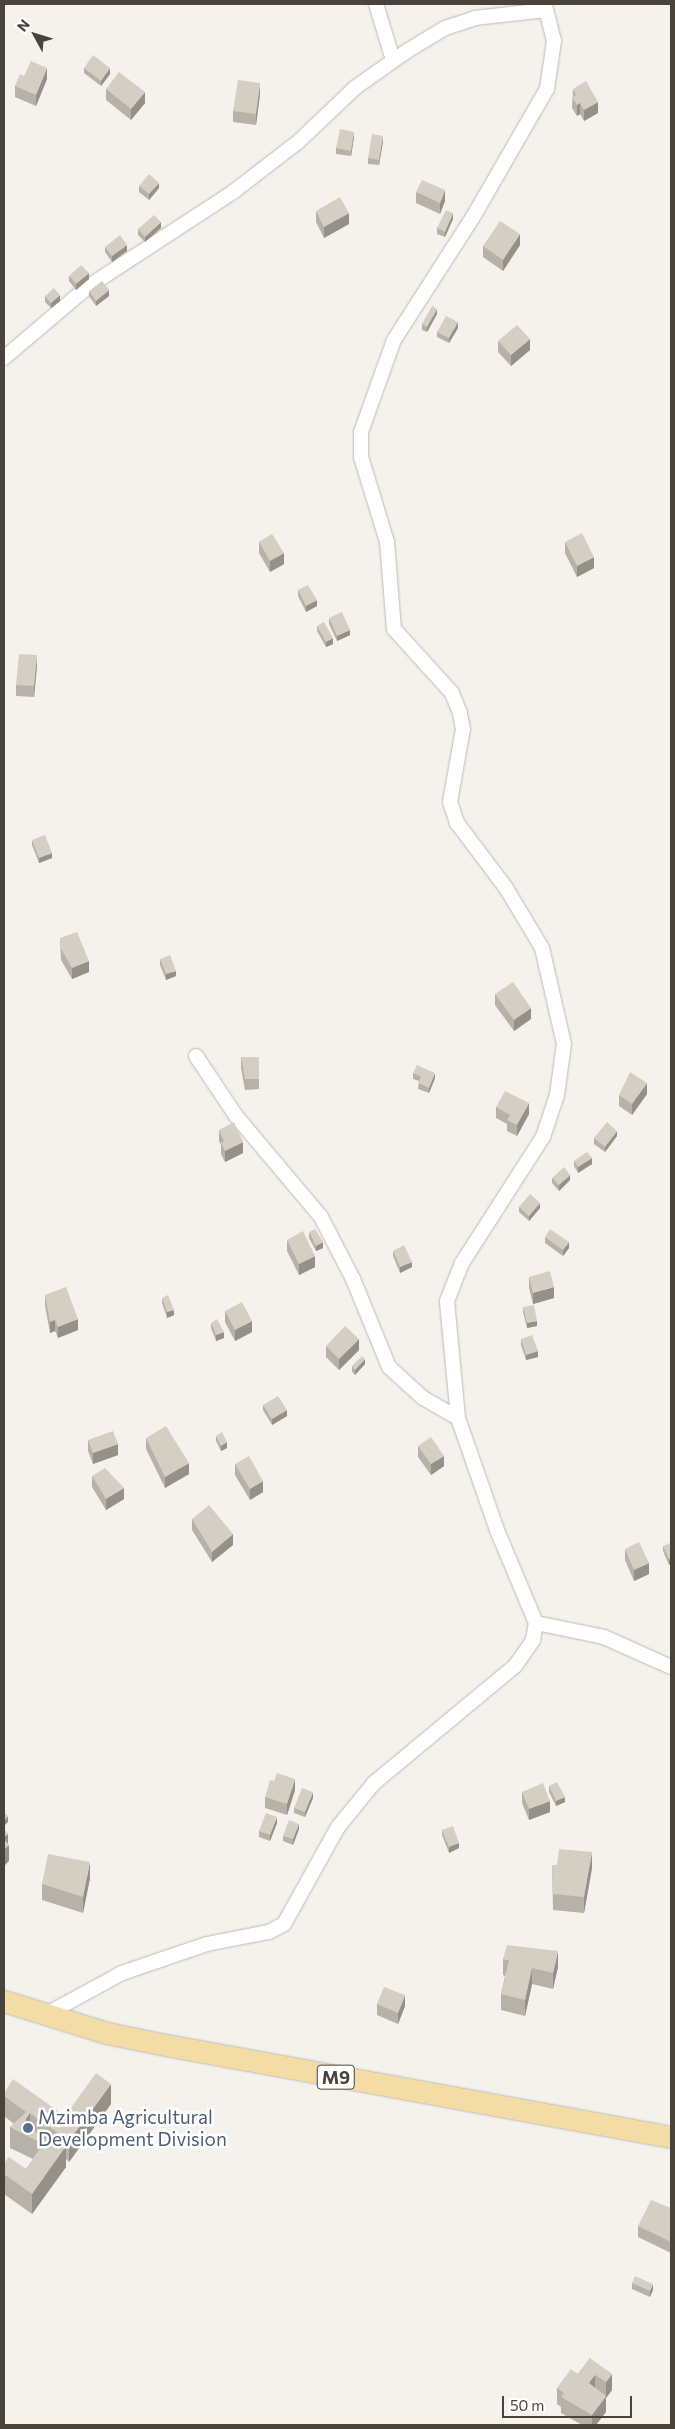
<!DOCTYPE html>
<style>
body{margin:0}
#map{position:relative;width:675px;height:2429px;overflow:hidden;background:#f5f2ed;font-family:Commissioner,sans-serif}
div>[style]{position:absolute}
.roads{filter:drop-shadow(0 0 1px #c0bab0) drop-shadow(0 0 1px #c0bab0)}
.street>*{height:14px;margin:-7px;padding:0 7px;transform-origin:7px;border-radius:7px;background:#fff}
.primary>*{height:21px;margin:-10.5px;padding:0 10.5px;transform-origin:10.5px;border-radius:10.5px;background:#f4dca6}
.wall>*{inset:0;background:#b7b1a8}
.shaded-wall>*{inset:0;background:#959088}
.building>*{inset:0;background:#d5cec3}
.dots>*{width:14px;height:14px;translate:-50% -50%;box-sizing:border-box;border:2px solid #fff;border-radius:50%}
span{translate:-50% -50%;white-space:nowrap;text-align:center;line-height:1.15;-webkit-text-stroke:5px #fff;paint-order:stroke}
.shield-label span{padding:1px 4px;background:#fff;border:1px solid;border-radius:4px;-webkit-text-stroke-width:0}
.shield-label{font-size:18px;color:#49433b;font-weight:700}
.service-label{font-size:19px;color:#4e5e75}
.left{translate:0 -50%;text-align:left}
.frame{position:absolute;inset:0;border:5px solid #49433b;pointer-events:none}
.north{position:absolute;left:10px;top:10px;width:50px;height:50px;-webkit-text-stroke:4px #fff;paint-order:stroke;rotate:309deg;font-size:14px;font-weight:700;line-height:20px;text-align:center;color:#49433b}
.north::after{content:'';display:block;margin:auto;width:18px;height:22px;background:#49433b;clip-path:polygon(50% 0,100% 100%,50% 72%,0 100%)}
.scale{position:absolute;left:502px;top:2396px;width:130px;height:22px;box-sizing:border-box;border:2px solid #49433b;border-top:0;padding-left:6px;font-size:15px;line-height:18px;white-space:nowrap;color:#49433b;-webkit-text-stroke:4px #fff;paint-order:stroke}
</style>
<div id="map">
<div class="roads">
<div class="street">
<i style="left:376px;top:4px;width:59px;rotate:73.1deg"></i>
<i style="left:4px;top:358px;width:111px;rotate:-40.3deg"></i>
<i style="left:89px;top:286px;width:172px;rotate:-33.1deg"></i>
<i style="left:233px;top:192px;width:82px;rotate:-37.6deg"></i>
<i style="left:298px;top:142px;width:80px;rotate:-43.5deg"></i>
<i style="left:356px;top:87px;width:62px;rotate:-35.2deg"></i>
<i style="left:407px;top:51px;width:44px;rotate:-31.2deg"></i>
<i style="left:445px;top:28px;width:32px;rotate:-18deg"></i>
<i style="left:475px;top:18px;width:71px;rotate:-6.4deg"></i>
<i style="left:196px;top:1056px;width:72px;rotate:56.3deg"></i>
<i style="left:236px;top:1116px;width:132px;rotate:49.9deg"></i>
<i style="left:321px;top:1217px;width:70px;rotate:62.7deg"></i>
<i style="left:353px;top:1279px;width:95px;rotate:67.8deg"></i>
<i style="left:389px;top:1367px;width:46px;rotate:42.4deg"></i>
<i style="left:423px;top:1398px;width:40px;rotate:29.7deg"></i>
<i style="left:536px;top:1623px;width:69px;rotate:11.6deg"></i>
<i style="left:604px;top:1637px;width:73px;rotate:24.1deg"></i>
<i style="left:45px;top:2015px;width:88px;rotate:-28.6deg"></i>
<i style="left:122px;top:1973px;width:90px;rotate:-18.8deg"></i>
<i style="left:207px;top:1944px;width:63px;rotate:-11deg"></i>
<i style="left:269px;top:1932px;width:17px;rotate:-28deg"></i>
<i style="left:284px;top:1924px;width:111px;rotate:-60.9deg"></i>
<i style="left:338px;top:1827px;width:57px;rotate:-50.7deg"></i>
<i style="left:374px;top:1783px;width:183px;rotate:-39.7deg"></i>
<i style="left:515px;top:1666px;width:32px;rotate:-55deg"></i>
<i style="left:533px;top:1640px;width:17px;rotate:-80deg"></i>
<i style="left:536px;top:1623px;width:101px;rotate:-112.8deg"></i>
<i style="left:497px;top:1530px;width:119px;rotate:-109.2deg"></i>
<i style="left:458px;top:1418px;width:118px;rotate:-95.4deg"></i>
<i style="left:447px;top:1301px;width:41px;rotate:-68.5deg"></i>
<i style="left:462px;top:1263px;width:150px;rotate:-57.3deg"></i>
<i style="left:543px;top:1137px;width:44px;rotate:-71.6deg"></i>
<i style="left:557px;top:1095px;width:51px;rotate:-82.2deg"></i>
<i style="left:564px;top:1044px;width:98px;rotate:-102.9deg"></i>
<i style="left:542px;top:948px;width:70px;rotate:-121deg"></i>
<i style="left:506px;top:888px;width:81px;rotate:-127deg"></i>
<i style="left:457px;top:823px;width:22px;rotate:-108deg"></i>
<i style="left:450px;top:802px;width:74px;rotate:-79.9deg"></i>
<i style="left:463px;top:729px;width:16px;rotate:-101deg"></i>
<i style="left:460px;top:713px;width:22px;rotate:-112deg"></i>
<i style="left:452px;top:693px;width:86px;rotate:-132.2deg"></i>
<i style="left:394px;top:629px;width:87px;rotate:-94.6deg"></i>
<i style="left:387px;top:542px;width:89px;rotate:-107deg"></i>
<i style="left:361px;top:457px;width:25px;rotate:-90deg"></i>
<i style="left:361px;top:432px;width:98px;rotate:-70.3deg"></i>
<i style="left:394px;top:340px;width:146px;rotate:-57.3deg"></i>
<i style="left:473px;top:217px;width:148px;rotate:-60deg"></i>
<i style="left:547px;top:89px;width:49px;rotate:-81.7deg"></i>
<i style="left:554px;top:41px;width:32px;rotate:-104deg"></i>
<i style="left:546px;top:10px;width:12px;rotate:-149deg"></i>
</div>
<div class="primary">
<i style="left:4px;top:2001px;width:108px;rotate:17.3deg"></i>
<i style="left:107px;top:2033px;width:60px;rotate:11.5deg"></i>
<i style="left:166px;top:2045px;width:513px;rotate:10.32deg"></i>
</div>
</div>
<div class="wall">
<i style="clip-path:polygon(84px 68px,110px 74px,101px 86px,84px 73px)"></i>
<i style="clip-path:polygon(24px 76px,47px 79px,36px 106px,15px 97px,15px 86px)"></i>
<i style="clip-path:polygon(106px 89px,145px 103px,131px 120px,106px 100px)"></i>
<i style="clip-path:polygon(573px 89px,598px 113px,584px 121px,580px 114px,577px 116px,572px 108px)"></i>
<i style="clip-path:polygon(260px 94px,256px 125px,233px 122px,233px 111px)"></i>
<i style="clip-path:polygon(354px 137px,351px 156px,336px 154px,336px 148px)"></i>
<i style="clip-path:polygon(383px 141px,379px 165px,368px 164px,368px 158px)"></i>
<i style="clip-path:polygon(139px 186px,159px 188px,149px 200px,139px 192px)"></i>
<i style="clip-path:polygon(416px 192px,445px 201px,440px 214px,416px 203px)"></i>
<i style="clip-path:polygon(316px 211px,349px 224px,324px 238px,316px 222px)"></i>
<i style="clip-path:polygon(453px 219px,445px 237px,437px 234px,437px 228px)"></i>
<i style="clip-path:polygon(161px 228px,145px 242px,138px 235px,138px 229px)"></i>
<i style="clip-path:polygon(520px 245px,503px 271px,483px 257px,483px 246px)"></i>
<i style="clip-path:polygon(105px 247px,127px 251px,112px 262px,105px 252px)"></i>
<i style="clip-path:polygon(69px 276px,89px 279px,76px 290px,69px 281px)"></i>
<i style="clip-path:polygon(89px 291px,109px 296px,96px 306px,89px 296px)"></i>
<i style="clip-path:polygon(45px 296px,60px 301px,51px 308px,45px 302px)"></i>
<i style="clip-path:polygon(437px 314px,427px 332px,422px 330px,422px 324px)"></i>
<i style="clip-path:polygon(458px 328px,449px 343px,437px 337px,437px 332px)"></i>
<i style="clip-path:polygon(498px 341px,530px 350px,511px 366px,498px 352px)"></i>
<i style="clip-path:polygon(259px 542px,284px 564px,270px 572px,259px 553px)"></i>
<i style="clip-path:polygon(565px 542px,594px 568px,577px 577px,565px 553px)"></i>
<i style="clip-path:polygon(298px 590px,317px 606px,306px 612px,298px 596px)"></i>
<i style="clip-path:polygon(329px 618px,350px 635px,337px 641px,329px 624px)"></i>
<i style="clip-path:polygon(317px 626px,333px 644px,326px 647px,317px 631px)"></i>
<i style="clip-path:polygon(37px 666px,34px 697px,16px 696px,16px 685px)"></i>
<i style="clip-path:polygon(32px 840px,52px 858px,39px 863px,32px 845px)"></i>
<i style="clip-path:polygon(60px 938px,89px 972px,72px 979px,61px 960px)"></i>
<i style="clip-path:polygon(160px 959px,176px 976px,166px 980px,160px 965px)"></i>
<i style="clip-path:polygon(495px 994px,531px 1019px,514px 1031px,495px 1005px)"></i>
<i style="clip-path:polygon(241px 1057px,259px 1079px,259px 1089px,245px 1090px,241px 1068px)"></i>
<i style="clip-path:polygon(413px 1073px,435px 1078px,429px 1093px,418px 1089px,419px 1081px,413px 1079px)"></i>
<i style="clip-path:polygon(647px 1094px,632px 1115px,619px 1106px,619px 1095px)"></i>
<i style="clip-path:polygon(496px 1107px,529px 1114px,517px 1136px,507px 1131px,507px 1124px,496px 1118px)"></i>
<i style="clip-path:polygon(219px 1130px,243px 1153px,225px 1162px,221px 1154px,221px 1145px,219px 1141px)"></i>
<i style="clip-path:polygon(617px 1136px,605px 1152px,594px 1144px,594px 1138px)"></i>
<i style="clip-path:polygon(574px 1161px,592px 1164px,578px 1173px,574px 1166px)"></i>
<i style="clip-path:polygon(552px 1178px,570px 1180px,559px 1191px,552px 1183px)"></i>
<i style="clip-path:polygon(519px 1207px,540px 1208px,529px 1221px,519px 1212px)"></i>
<i style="clip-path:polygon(309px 1232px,323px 1248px,316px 1251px,309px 1238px)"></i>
<i style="clip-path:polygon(545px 1237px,569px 1248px,563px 1256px,545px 1243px)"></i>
<i style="clip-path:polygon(287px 1240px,315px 1267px,299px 1275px,287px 1251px)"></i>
<i style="clip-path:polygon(393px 1251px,412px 1267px,400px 1273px,393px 1256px)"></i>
<i style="clip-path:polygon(529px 1277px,554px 1298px,533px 1304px,529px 1288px)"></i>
<i style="clip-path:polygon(45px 1295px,78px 1330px,58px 1338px,55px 1331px,50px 1333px,45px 1306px)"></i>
<i style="clip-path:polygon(162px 1298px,174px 1315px,167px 1318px,162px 1303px)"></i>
<i style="clip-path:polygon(523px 1307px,537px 1326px,527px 1328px,523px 1312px)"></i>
<i style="clip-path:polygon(225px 1311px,252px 1332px,235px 1341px,225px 1322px)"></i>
<i style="clip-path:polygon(211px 1323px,224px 1338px,216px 1341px,211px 1328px)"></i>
<i style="clip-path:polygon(521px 1339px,538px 1357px,526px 1360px,521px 1345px)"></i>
<i style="clip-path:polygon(326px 1346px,359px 1350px,339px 1370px,326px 1357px)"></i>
<i style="clip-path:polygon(365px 1364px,355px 1375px,352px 1372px,352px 1366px)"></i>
<i style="clip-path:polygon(263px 1405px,287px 1416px,272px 1425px,263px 1410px)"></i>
<i style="clip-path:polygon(216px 1436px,227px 1448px,221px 1451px,216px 1441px)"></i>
<i style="clip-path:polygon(146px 1438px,189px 1474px,165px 1488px,146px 1449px)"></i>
<i style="clip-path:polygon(88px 1440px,118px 1455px,93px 1464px,88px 1451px)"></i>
<i style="clip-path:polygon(418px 1446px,444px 1466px,431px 1475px,418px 1457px)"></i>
<i style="clip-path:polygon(235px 1464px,263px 1492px,250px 1500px,235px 1475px)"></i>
<i style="clip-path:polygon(92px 1476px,124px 1499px,106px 1510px,92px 1487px)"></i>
<i style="clip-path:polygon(192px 1519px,233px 1545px,212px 1562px,192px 1530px)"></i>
<i style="clip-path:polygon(663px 1546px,671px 1546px,671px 1564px,669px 1565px,663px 1551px)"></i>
<i style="clip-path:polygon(625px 1549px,649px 1574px,634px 1581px,625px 1560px)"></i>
<i style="clip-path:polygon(549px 1786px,565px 1802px,556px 1806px,549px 1792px)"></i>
<i style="clip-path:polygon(295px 1790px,287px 1815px,265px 1808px,265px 1797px)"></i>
<i style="clip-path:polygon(522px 1792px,550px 1812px,529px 1820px,522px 1803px)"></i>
<i style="clip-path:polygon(313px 1798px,305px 1817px,294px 1813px,294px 1808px)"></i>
<i style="clip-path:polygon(277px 1823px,270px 1841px,259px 1837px,259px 1831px)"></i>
<i style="clip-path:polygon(299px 1829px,293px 1845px,283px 1841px,283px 1836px)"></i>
<i style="clip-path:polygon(442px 1830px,459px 1848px,449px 1853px,442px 1835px)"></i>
<i style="clip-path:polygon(552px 1865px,592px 1868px,584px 1913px,553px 1910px)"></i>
<i style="clip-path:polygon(90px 1878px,83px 1913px,42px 1900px,42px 1884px)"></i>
<i style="clip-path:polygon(503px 1959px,558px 1967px,553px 1989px,532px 1984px,525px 2016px,501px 2010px,501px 1994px,505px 1976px,503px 1975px)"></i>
<i style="clip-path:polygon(377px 2004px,405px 2006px,398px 2024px,377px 2015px)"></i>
<i style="clip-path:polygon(4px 2093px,65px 2116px,111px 2104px,69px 2162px,66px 2159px,66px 2167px,32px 2214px,4px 2194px,4px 2163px,26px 2169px,33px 2159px,10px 2148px,10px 2127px,14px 2124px,4px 2116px)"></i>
<i style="clip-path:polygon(671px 2208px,671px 2253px,638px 2237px,638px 2226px)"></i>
<i style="clip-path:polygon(632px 2283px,653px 2290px,650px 2297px,632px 2289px)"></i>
<i style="clip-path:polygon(590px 2358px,612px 2390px,606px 2398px,606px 2412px,596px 2425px,582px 2425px,561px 2413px,561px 2407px,557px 2404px,557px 2388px,578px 2374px)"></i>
</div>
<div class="shaded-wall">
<i style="clip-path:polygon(47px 68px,47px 79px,36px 106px,36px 95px)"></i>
<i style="clip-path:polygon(110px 68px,110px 74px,101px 86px,101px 81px)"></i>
<i style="clip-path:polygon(260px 83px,260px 94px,256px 125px,256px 114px)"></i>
<i style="clip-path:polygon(145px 92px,145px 103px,131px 120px,131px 109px)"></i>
<i style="clip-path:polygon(598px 102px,598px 113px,584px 121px,584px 110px)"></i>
<i style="clip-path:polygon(580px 103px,580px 114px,577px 116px,577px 105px)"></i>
<i style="clip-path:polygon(354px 132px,354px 137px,351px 156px,351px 151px)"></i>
<i style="clip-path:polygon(383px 136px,383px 141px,379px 165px,379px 160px)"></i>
<i style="clip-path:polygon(159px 183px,159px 188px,149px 200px,149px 194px)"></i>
<i style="clip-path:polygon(445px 190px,445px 201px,440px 214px,440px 203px)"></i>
<i style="clip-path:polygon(349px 213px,349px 224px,324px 238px,324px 227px)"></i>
<i style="clip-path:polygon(453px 213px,453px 219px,445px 237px,445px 232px)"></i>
<i style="clip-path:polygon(161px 222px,161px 228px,145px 242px,145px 237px)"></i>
<i style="clip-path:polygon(520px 234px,520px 245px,503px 271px,503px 260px)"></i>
<i style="clip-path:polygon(127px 245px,127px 251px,112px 262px,112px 256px)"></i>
<i style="clip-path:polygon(89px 273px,89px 279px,76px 290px,76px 284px)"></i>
<i style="clip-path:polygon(109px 290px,109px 296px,96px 306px,96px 301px)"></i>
<i style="clip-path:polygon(60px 295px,60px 301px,51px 308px,51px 303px)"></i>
<i style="clip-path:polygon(437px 309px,437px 314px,427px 332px,427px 327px)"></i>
<i style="clip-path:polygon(458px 322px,458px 328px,449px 343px,449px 338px)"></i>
<i style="clip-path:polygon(530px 339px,530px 350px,511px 366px,511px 355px)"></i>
<i style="clip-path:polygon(284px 553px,284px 564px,270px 572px,270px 561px)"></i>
<i style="clip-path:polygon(594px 557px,594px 568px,577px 577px,577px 566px)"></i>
<i style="clip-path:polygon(317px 600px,317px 606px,306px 612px,306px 606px)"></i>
<i style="clip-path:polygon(350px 630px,350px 635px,337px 641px,337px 636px)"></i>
<i style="clip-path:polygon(333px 638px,333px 644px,326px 647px,326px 642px)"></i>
<i style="clip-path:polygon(37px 655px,37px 666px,34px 697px,34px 686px)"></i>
<i style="clip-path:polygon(52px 853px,52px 858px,39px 863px,39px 858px)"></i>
<i style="clip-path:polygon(89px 961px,89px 972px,72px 979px,72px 968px)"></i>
<i style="clip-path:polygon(176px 971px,176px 976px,166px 980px,166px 974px)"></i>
<i style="clip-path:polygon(531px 1008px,531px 1019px,514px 1031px,514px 1020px)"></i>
<i style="clip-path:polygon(435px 1073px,435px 1078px,429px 1093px,429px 1088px)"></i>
<i style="clip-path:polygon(647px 1083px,647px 1094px,632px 1115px,632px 1104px)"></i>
<i style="clip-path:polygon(529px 1103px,529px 1114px,517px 1136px,517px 1125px)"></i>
<i style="clip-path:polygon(617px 1131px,617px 1136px,605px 1152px,605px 1147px)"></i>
<i style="clip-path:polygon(243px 1142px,243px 1153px,225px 1162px,225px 1151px)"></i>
<i style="clip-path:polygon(592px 1158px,592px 1164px,578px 1173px,578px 1167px)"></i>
<i style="clip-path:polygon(570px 1175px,570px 1180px,559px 1191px,559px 1185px)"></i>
<i style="clip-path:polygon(540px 1203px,540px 1208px,529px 1221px,529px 1216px)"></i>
<i style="clip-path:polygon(323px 1242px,323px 1248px,316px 1251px,316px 1246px)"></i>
<i style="clip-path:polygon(569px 1242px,569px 1248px,563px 1256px,563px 1250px)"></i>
<i style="clip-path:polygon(315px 1256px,315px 1267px,299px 1275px,299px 1264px)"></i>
<i style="clip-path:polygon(412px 1262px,412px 1267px,400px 1273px,400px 1267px)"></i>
<i style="clip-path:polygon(554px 1287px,554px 1298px,533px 1304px,533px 1293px)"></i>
<i style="clip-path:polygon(174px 1310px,174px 1315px,167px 1318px,167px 1312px)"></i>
<i style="clip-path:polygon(78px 1319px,78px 1330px,58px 1338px,58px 1327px)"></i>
<i style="clip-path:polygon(55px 1320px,55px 1331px,50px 1333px,50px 1322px)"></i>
<i style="clip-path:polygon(252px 1321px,252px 1332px,235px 1341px,235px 1330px)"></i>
<i style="clip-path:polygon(537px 1321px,537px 1326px,527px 1328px,527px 1323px)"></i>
<i style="clip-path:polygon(224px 1332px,224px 1338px,216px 1341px,216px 1335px)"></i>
<i style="clip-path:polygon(359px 1339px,359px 1350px,339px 1370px,339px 1359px)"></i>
<i style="clip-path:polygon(538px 1351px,538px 1357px,526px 1360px,526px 1355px)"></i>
<i style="clip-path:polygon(365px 1359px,365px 1364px,355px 1375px,355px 1370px)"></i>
<i style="clip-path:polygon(287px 1410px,287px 1416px,272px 1425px,272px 1419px)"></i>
<i style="clip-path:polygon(227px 1442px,227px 1448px,221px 1451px,221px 1446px)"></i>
<i style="clip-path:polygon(118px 1444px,118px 1455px,93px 1464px,93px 1453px)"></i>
<i style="clip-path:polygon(444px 1456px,444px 1466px,431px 1475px,431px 1464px)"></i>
<i style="clip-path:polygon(189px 1463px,189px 1474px,165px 1488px,165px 1477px)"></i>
<i style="clip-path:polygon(263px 1481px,263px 1492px,250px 1500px,250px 1489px)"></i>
<i style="clip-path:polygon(124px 1488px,124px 1499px,106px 1510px,106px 1499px)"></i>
<i style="clip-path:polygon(233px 1534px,233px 1545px,212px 1562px,212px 1552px)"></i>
<i style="clip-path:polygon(671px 1558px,671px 1564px,669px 1565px,669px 1559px)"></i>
<i style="clip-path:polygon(649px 1563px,649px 1574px,634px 1581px,634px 1570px)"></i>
<i style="clip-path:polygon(295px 1779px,295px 1790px,287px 1815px,287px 1804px)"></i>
<i style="clip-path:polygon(313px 1792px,313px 1798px,305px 1817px,305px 1812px)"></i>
<i style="clip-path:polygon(565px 1797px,565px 1802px,556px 1806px,556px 1801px)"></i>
<i style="clip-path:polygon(550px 1801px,550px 1812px,529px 1820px,529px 1809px)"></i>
<i style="clip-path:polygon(8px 1816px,8px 1822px,4px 1826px,4px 1821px)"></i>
<i style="clip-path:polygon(277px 1817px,277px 1823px,270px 1841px,270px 1835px)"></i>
<i style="clip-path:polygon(299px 1824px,299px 1829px,293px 1845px,293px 1839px)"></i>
<i style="clip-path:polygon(8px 1834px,8px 1846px,9px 1845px,9px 1861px,4px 1866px,4px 1837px)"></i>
<i style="clip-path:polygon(459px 1843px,459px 1848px,449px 1853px,449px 1847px)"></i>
<i style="clip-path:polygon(592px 1852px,592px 1868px,584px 1913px,584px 1897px)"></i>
<i style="clip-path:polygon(90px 1862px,90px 1878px,83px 1913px,83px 1897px)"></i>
<i style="clip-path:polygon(558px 1951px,558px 1967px,553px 1989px,553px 1973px)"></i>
<i style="clip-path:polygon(532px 1968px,532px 1984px,525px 2016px,525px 2000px)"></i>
<i style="clip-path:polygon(405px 1995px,405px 2006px,398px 2024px,398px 2013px)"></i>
<i style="clip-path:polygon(111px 2084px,111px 2104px,69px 2162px,69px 2141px)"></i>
<i style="clip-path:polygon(30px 2113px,30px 2134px,26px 2135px,26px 2119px)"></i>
<i style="clip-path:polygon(66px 2146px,66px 2167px,32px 2214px,32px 2194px)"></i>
<i style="clip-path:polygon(653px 2284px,653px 2290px,650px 2297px,650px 2291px)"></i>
<i style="clip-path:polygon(612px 2374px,612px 2390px,606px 2398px,606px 2412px,596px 2425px,592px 2425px,592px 2415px,606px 2397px,606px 2382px)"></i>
<i style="clip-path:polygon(595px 2375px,595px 2391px,589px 2383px)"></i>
</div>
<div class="building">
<i style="clip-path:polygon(93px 55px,110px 68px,101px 81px,84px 68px)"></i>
<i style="clip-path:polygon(31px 61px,47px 68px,36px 95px,15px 86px,20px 74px,24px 76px)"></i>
<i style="clip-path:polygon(119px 72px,145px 92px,131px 109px,106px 89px)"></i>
<i style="clip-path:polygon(238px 80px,260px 83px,256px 114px,233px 111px)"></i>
<i style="clip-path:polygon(586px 81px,598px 102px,584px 110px,580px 103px,577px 105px,572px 97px,576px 95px,573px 89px)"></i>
<i style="clip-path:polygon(340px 129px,354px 132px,351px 151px,336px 148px)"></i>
<i style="clip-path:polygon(372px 134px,383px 136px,379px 160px,368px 158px)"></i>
<i style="clip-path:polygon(149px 174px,159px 183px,149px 194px,139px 186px)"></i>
<i style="clip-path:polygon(422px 180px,445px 190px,440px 203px,416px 192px)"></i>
<i style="clip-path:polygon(340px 197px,349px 213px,324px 227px,316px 211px)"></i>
<i style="clip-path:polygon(446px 210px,453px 213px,445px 232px,437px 228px)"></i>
<i style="clip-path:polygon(154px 215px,161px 222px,145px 237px,138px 229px)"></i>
<i style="clip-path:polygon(500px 221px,520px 234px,503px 260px,483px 246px)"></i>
<i style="clip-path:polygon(120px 235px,127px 245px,112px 256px,105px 247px)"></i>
<i style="clip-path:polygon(81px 265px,89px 273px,76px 284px,69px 276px)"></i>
<i style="clip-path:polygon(102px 281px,109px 290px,96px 301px,89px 291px)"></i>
<i style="clip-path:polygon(54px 288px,60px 295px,51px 303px,45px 296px)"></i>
<i style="clip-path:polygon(432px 306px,437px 309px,427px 327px,422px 324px)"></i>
<i style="clip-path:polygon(446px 316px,458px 322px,449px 338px,437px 332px)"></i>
<i style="clip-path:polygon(517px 325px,530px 339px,511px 355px,498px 341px)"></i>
<i style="clip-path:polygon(582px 533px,594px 557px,577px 566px,565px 542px)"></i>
<i style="clip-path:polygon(272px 534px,284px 553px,270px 561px,259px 542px)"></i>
<i style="clip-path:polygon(308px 585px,317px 600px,306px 606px,298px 590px)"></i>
<i style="clip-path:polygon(342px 612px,350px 630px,337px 636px,329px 618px)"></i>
<i style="clip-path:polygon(324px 622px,333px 638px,326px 642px,317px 626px)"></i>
<i style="clip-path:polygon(19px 654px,37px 655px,34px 686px,16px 685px)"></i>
<i style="clip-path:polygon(45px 835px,52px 853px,39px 858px,32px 840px)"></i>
<i style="clip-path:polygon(77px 932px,89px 961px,72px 968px,61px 949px,60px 938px)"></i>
<i style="clip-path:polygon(170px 955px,176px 971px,166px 974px,160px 959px)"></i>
<i style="clip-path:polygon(513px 982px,531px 1008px,514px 1020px,495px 994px)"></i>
<i style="clip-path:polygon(241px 1057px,259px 1057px,259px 1079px,245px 1079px)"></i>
<i style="clip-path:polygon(417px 1065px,435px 1073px,429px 1088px,418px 1083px,421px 1077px,413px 1073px)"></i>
<i style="clip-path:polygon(630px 1072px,647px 1083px,632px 1104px,619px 1095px)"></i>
<i style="clip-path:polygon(505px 1091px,529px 1103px,517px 1125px,507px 1120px,510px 1115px,496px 1107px)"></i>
<i style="clip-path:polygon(234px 1122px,243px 1142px,225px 1151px,221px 1143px,224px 1141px,219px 1130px)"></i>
<i style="clip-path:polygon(607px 1122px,617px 1131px,605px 1147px,594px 1138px)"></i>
<i style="clip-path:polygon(587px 1152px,592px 1158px,578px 1167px,574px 1161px)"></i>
<i style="clip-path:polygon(564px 1167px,570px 1175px,559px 1185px,552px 1178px)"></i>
<i style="clip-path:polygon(530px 1194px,540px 1203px,529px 1216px,519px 1207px)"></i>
<i style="clip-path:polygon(315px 1229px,323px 1242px,316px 1246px,309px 1232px)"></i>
<i style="clip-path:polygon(550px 1229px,569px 1242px,563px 1250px,545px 1237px)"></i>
<i style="clip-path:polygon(303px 1231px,315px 1256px,299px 1264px,287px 1240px)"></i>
<i style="clip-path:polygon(404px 1245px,412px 1262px,400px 1267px,393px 1251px)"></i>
<i style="clip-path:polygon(550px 1271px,554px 1287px,533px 1293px,529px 1277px)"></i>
<i style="clip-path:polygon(66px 1287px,78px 1319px,58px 1327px,55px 1320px,50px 1322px,45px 1295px)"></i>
<i style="clip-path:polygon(168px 1295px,174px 1310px,167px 1312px,162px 1298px)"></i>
<i style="clip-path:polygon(242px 1302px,252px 1321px,235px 1330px,225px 1311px)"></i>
<i style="clip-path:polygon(534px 1305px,537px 1321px,527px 1323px,523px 1307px)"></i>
<i style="clip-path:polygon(217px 1319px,224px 1332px,216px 1335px,211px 1323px)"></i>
<i style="clip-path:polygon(345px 1326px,359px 1339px,339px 1359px,326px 1346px)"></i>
<i style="clip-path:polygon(532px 1335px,538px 1351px,526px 1355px,521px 1339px)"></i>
<i style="clip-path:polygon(362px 1356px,365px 1359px,355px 1370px,352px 1366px)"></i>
<i style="clip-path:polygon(278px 1396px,287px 1410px,272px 1419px,263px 1405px)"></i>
<i style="clip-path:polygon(166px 1426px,189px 1463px,165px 1477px,146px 1438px)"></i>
<i style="clip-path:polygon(113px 1431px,118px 1444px,93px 1453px,88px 1440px)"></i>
<i style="clip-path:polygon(222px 1432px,227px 1442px,221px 1446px,216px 1436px)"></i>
<i style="clip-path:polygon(431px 1437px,444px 1456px,431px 1464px,418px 1446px)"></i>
<i style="clip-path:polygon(249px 1456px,263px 1481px,250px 1489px,235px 1464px)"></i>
<i style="clip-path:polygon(105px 1468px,124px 1488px,106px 1499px,92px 1476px)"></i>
<i style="clip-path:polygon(209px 1505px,233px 1534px,212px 1552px,192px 1519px)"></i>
<i style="clip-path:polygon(639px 1542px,649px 1563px,634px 1570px,625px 1549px)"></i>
<i style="clip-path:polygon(670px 1543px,671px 1546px,671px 1558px,669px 1559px,663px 1546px)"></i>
<i style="clip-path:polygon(277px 1773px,295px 1779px,287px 1804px,265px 1797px,270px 1780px,274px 1781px)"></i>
<i style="clip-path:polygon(557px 1782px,565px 1797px,556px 1801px,549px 1786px)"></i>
<i style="clip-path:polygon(543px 1783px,550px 1801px,529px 1809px,522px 1792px)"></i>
<i style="clip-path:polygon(302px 1788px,313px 1792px,305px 1812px,294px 1808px)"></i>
<i style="clip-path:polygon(4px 1812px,8px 1816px,4px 1821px)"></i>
<i style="clip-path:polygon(266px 1813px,277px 1817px,270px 1835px,259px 1831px)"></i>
<i style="clip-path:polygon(289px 1820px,299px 1824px,293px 1839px,283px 1836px)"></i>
<i style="clip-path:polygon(453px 1826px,459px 1843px,449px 1847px,442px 1830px)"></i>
<i style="clip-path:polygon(4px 1828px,8px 1834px,4px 1837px)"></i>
<i style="clip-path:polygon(4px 1839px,9px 1845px,4px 1850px)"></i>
<i style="clip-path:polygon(559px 1849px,592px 1852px,584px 1897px,553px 1894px,552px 1865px,557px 1865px)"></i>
<i style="clip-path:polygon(48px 1854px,90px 1862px,83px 1897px,42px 1884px)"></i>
<i style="clip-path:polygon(507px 1945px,558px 1951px,553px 1973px,532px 1968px,525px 2000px,501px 1994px,509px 1960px,503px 1959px)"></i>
<i style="clip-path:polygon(384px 1987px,405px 1995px,398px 2013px,377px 2004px)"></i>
<i style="clip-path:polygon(96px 2073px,111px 2084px,69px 2141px,30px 2113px,26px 2119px,26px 2126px,47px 2140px,50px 2135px,66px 2146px,32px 2194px,4px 2174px,4px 2163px,9px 2157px,26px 2169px,43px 2144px,10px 2127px,26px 2112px,4px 2096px,4px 2093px,13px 2079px,65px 2116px)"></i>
<i style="clip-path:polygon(651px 2200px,671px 2208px,671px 2242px,638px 2226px)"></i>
<i style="clip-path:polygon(635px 2276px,653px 2284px,650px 2291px,632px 2283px)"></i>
<i style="clip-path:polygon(590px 2358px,612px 2374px,606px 2382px,595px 2375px,589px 2383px,606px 2396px,592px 2415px,561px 2397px,564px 2393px,557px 2388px,571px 2369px,578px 2374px)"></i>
</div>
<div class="dots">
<i style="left:28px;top:2128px;background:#5c6f8a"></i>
</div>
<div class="shield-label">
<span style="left:336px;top:2077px">M9</span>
</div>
<div class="service-label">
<span class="left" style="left:38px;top:2128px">Mzimba Agricultural<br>Development Division</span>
</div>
<div class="frame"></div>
<div class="north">N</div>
<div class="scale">50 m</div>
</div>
